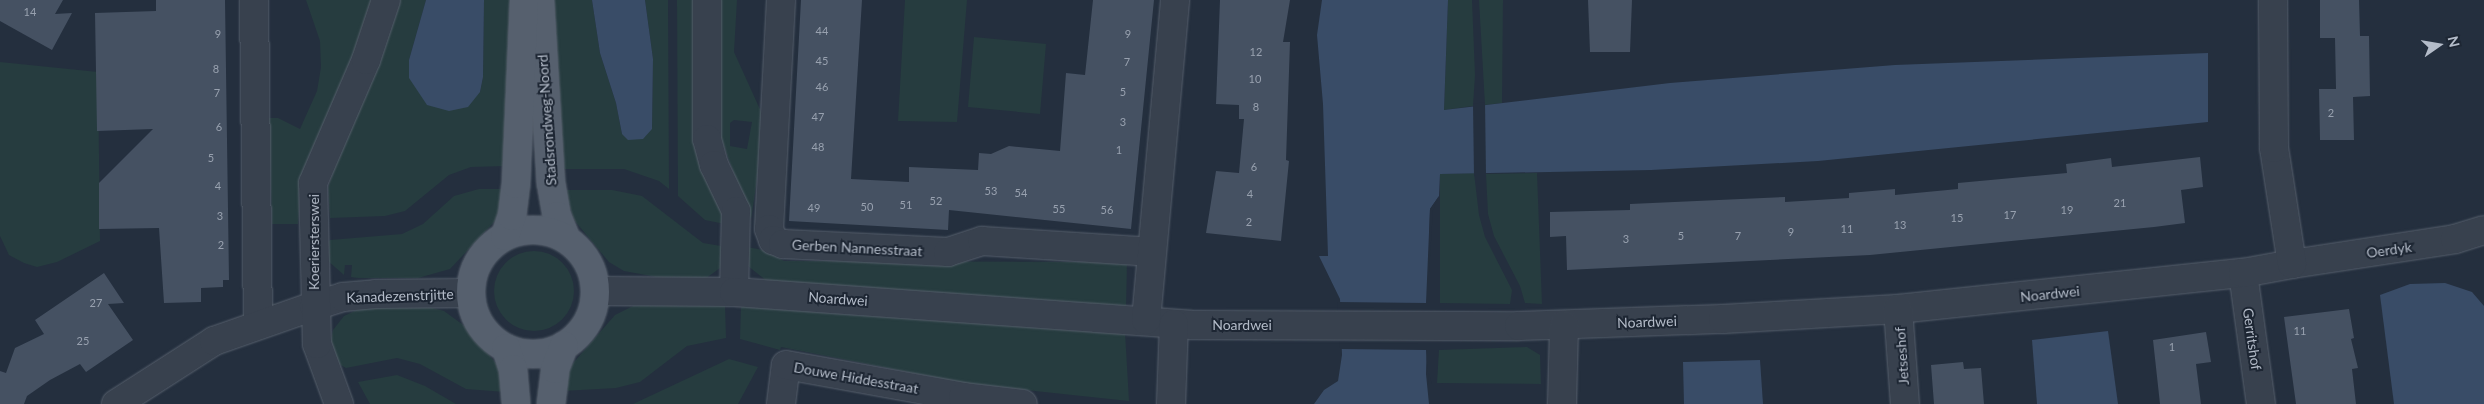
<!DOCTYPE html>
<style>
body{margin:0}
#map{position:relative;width:2484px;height:404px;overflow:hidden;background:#242f3e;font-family:Lato,sans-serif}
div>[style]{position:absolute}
.green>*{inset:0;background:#263c3f}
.round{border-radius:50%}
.water>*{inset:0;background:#394c67}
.pier>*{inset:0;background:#242f3e}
.building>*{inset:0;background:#455162}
.roads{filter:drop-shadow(0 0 1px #565f6c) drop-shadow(0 0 1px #565f6c)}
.street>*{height:28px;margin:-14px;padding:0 14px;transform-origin:14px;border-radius:14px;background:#38414e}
.primary>*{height:28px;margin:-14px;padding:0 14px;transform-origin:14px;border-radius:14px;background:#56606e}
.primary>.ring{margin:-14px;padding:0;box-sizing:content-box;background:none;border:28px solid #56606e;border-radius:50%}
span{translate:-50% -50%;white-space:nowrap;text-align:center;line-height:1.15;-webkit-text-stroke:4px #1d2633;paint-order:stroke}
.number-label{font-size:11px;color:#98a1af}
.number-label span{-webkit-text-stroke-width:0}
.street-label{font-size:14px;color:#b4bcc9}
.north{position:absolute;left:2414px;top:20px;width:50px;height:50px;-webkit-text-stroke:4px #1d2633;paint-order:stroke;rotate:77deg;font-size:14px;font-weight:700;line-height:20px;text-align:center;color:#b4bcc9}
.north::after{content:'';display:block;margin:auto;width:18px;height:22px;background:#b4bcc9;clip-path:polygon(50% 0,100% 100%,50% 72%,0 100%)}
</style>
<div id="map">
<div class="green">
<i style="clip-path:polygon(306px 0,376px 0,301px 182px,298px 224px,272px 224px,269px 118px,278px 118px,300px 129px,317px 91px,321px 67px,320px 41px)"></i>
<i style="clip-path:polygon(398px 0,426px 0,409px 60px,480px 92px,483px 77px,484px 0,514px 0,507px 166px,471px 167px,449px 175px,405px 211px,385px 216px,330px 218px,328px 188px,341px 147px,380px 62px)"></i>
<i style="clip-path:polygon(551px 0,592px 0,600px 53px,616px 103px,622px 134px,652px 129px,653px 59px,645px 0,668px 0,669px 189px,659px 181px,624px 169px,562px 169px)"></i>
<i style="clip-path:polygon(677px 0,694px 0,725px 224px,705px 220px,678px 196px)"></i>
<i style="clip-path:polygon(evenodd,719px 0,737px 0,734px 52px,763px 116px,760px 160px,751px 219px,720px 136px,719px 0,734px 120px,752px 122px,747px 149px,730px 146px,730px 123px,734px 120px)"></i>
<i style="clip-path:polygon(905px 0,967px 0,957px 122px,898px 121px)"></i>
<i style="clip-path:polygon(1448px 0,1472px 0,1475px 75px,1473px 106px,1444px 110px)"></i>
<i style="clip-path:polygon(1479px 0,1503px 0,1502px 103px,1485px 105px)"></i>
<i style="clip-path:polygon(974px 37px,1046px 44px,1040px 114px,968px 107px)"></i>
<i style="clip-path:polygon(0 62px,98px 72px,100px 241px,57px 262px,37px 267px,24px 263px,9px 255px,0 236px)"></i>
<i style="clip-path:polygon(1474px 173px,1479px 215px,1485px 237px,1512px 290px,1510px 304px,1440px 303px,1440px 174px)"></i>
<i style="clip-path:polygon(1537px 173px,1542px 304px,1525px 303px,1520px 286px,1494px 236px,1488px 214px,1486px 174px)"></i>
<i style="clip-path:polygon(479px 189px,505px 189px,497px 219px,450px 269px,418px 278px,358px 278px,351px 277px,352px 265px,345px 265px,344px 275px,328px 261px,326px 243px,330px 240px,402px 234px,423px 224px,454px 196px)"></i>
<i style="clip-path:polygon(564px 190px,612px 190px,642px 196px,703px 243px,721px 246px,723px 260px,720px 268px,705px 279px,662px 278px,624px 271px,609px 262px,574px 220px)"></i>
<i style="clip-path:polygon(747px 247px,763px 250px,784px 261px,1127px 262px,1126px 308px,768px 282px,748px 266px)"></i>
<i class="round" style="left:494px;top:251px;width:80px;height:80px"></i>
<i style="clip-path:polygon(662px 303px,725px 305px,726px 338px,687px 346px,640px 382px,616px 388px,562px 391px,568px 369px,615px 315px,633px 306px)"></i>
<i style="clip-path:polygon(425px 306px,444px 311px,466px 327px,499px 367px,505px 392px,466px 389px,420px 364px,397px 358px,346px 368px,337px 363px,331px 340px,333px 330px,344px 316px,359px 309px)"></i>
<i style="clip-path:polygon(741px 306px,1125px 332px,1129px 401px,969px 384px,781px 347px,780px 350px,740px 339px)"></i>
<i style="clip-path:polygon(1527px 347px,1540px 355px,1541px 384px,1437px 383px,1439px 350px)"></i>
<i style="clip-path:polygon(729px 359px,758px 367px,738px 404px,633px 404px)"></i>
<i style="clip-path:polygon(397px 375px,425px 386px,456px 404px,370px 404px,358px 382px)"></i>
</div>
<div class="water">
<i style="clip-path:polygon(426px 0,484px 0,483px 77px,480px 92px,468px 107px,449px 111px,427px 105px,409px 78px,409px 60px)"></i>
<i style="clip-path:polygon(592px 0,645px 0,653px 59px,652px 129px,643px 139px,628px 140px,622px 134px,616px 103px,600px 53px)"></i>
<i style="clip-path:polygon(1322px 0,1448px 0,1444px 110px,1670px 83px,1895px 65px,2208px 53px,2208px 122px,1818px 161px,1651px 170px,1440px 174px,1439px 196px,1430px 209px,1426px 374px,1429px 404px,1314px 404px,1324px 390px,1338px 381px,1342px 355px,1340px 299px,1319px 256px,1328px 256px,1323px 104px,1317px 35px)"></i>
<i style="clip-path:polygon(2445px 283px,2472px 292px,2484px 306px,2484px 404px,2394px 404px,2380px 295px,2410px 284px)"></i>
<i style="clip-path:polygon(2108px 331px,2118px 404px,2037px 404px,2032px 340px)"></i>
<i style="clip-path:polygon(1760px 360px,1763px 404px,1684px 404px,1683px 362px)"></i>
</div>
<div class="pier">
<i style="clip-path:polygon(1485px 102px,1486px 176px,1474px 176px,1473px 104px)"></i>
<i style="clip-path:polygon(1439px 196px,1433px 210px,1429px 273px,1429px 374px,1432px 384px,1429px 384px,1426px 350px,1340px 349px,1337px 302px,1426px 303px,1430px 209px)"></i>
</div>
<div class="building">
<i style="clip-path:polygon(0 0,63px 0,55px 14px,72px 13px,52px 50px,0 21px)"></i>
<i style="clip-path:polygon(156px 0,225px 0,229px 280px,223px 280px,223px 287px,201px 288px,201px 302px,164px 303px,159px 228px,99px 229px,99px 183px,153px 129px,97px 131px,95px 13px,156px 11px)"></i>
<i style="clip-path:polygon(801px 0,862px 0,851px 179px,909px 182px,909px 167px,978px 170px,979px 153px,991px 154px,1009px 146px,1060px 151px,1066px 73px,1085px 75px,1093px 0,1154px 0,1131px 229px,949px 210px,948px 230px,789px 221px)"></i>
<i style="clip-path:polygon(1220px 0,1290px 0,1283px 42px,1290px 42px,1286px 160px,1289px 161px,1281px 241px,1206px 233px,1216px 171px,1239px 173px,1244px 119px,1239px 119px,1239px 105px,1216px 104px)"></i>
<i style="clip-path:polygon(1588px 0,1632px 0,1630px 52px,1590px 52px)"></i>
<i style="clip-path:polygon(2320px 0,2359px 0,2360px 36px,2369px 36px,2370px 96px,2353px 97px,2354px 140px,2320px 140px,2319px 89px,2336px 89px,2335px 38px,2320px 38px)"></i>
<i style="clip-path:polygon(2200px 157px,2203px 187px,2181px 190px,2185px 223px,2154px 227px,1870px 255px,1567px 270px,1566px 236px,1550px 237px,1550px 212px,1630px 210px,1630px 204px,1785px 197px,1785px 202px,1849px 198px,1849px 193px,1895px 189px,1895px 195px,1958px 189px,1958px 183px,2067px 173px,2066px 164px,2111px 158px,2112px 167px)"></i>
<i style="clip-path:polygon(104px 273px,124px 303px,108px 304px,133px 340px,86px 372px,80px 364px,50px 380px,27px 396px,24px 404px,0 404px,0 371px,6px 373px,15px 348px,44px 334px,35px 320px)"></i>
<i style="clip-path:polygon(2349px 309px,2354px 338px,2351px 339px,2358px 368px,2352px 369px,2356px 404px,2296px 404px,2284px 317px)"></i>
<i style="clip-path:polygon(2206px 332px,2211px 362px,2196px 364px,2201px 404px,2160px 404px,2153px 340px)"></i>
<i style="clip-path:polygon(1963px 362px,1964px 369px,1981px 368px,1984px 404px,1934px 404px,1931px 365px)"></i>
</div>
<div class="roads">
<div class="street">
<i style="left:254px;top:0;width:323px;rotate:89.3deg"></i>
<i style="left:707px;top:0;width:139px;rotate:90deg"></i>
<i style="left:707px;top:139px;width:27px;rotate:75deg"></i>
<i style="left:714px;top:165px;width:51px;rotate:64.4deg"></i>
<i style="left:736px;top:211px;width:81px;rotate:91.4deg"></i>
<i style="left:781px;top:0;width:229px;rotate:93deg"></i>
<i style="left:769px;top:229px;width:12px;rotate:70deg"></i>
<i style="left:773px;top:240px;width:11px;rotate:22deg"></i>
<i style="left:783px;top:244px;width:165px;rotate:2.8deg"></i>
<i style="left:948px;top:252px;width:36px;rotate:-18deg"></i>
<i style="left:982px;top:241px;width:168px;rotate:3.7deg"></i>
<i style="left:2292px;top:264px;width:165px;rotate:-8.7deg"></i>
<i style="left:2455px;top:239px;width:30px;rotate:-17deg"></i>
<i style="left:2243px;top:273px;width:132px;rotate:82.2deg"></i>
<i style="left:596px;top:291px;width:138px;rotate:0.4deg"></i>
<i style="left:734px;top:292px;width:458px;rotate:4.1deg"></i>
<i style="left:1191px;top:325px;width:328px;rotate:0.2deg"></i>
<i style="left:1519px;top:326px;width:204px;rotate:-2deg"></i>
<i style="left:1723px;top:319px;width:175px;rotate:-3.3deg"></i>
<i style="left:1898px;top:309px;width:347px;rotate:-6deg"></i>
<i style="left:2243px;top:273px;width:50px;rotate:-10.4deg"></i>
<i style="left:2292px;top:264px;width:117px;rotate:-98.8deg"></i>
<i style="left:2274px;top:148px;width:148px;rotate:-90.4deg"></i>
<i style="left:1898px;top:309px;width:95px;rotate:85.8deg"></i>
<i style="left:1146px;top:320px;width:321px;rotate:-84.8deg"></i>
<i style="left:116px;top:404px;width:117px;rotate:-32.7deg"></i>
<i style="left:214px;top:341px;width:106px;rotate:-19.3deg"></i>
<i style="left:314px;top:306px;width:30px;rotate:-17deg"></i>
<i style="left:343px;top:297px;width:33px;rotate:-5deg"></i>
<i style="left:376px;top:294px;width:94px;rotate:-0.6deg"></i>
<i style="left:339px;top:404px;width:64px;rotate:-110.1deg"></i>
<i style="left:317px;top:344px;width:161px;rotate:-91.4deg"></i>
<i style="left:313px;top:183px;width:134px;rotate:-66.7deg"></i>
<i style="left:366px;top:60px;width:63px;rotate:-71.6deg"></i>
<i style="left:781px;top:404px;width:39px;rotate:-83deg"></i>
<i style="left:786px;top:365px;width:180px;rotate:10.2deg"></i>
<i style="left:963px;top:397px;width:60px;rotate:6.7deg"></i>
<i style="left:1171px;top:404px;width:80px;rotate:-87.9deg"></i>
<i style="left:1562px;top:404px;width:79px;rotate:-88.5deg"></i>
</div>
<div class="primary">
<i style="left:540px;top:0;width:183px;rotate:86.6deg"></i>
<i style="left:551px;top:183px;width:34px;rotate:80deg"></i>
<i style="left:557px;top:216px;width:24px;rotate:68deg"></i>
<i class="ring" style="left:471px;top:230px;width:96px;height:96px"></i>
<i style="left:505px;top:236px;width:21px;rotate:-71deg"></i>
<i style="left:512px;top:216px;width:32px;rotate:-83deg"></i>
<i style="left:516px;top:184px;width:184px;rotate:-87.5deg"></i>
<i style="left:506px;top:348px;width:22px;rotate:72deg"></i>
<i style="left:513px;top:369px;width:35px;rotate:85deg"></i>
<i style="left:551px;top:404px;width:35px;rotate:-83deg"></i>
<i style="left:555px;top:369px;width:25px;rotate:-69deg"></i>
</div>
</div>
<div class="number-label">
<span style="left:30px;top:12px">14</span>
<span style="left:822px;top:31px">44</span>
<span style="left:218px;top:34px">9</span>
<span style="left:1128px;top:34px">9</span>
<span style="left:1256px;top:52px">12</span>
<span style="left:822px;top:61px">45</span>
<span style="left:1127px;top:62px">7</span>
<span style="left:216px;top:69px">8</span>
<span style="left:1255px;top:79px">10</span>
<span style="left:822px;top:87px">46</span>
<span style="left:1123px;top:92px">5</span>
<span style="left:217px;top:93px">7</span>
<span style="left:1256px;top:107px">8</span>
<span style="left:2331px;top:113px">2</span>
<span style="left:818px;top:117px">47</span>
<span style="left:1123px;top:122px">3</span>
<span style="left:219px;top:127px">6</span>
<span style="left:818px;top:147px">48</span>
<span style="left:1119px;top:150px">1</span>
<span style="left:211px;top:158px">5</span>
<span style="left:1254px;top:167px">6</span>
<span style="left:218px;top:186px">4</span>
<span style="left:991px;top:191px">53</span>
<span style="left:1021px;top:193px">54</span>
<span style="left:1250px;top:194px">4</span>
<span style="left:936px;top:201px">52</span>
<span style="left:2120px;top:203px">21</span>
<span style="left:906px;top:205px">51</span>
<span style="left:867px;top:207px">50</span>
<span style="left:814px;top:208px">49</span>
<span style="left:1059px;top:209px">55</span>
<span style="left:1107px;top:210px">56</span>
<span style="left:2067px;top:210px">19</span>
<span style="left:2010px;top:215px">17</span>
<span style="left:220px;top:216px">3</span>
<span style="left:1957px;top:218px">15</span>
<span style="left:1249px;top:222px">2</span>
<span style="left:1900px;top:225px">13</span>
<span style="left:1847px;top:229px">11</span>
<span style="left:1791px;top:232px">9</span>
<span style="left:1681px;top:236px">5</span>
<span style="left:1738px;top:236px">7</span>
<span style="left:1626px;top:239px">3</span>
<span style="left:221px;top:245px">2</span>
<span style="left:96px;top:303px">27</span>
<span style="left:2300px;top:331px">11</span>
<span style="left:83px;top:341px">25</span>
<span style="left:2172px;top:347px">1</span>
</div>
<div class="street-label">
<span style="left:547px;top:120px;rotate:-94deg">Stadsrondweg-Noord</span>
<span style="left:314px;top:242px;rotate:-90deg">Koeriersterswei</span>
<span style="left:857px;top:248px;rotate:3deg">Gerben Nannesstraat</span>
<span style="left:2389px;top:250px;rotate:-8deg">Oerdyk</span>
<span style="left:2050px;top:294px;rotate:-6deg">Noardwei</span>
<span style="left:400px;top:296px;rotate:-2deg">Kanadezenstrjitte</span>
<span style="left:838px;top:299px;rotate:4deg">Noardwei</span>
<span style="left:1647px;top:322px;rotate:-2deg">Noardwei</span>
<span style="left:1242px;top:325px">Noardwei</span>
<span style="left:2252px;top:339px;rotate:82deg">Gerritshof</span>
<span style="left:1902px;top:356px;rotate:-94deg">Jetseshof</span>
<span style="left:856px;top:378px;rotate:10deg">Douwe Hiddesstraat</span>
</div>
<div class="north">N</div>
</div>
